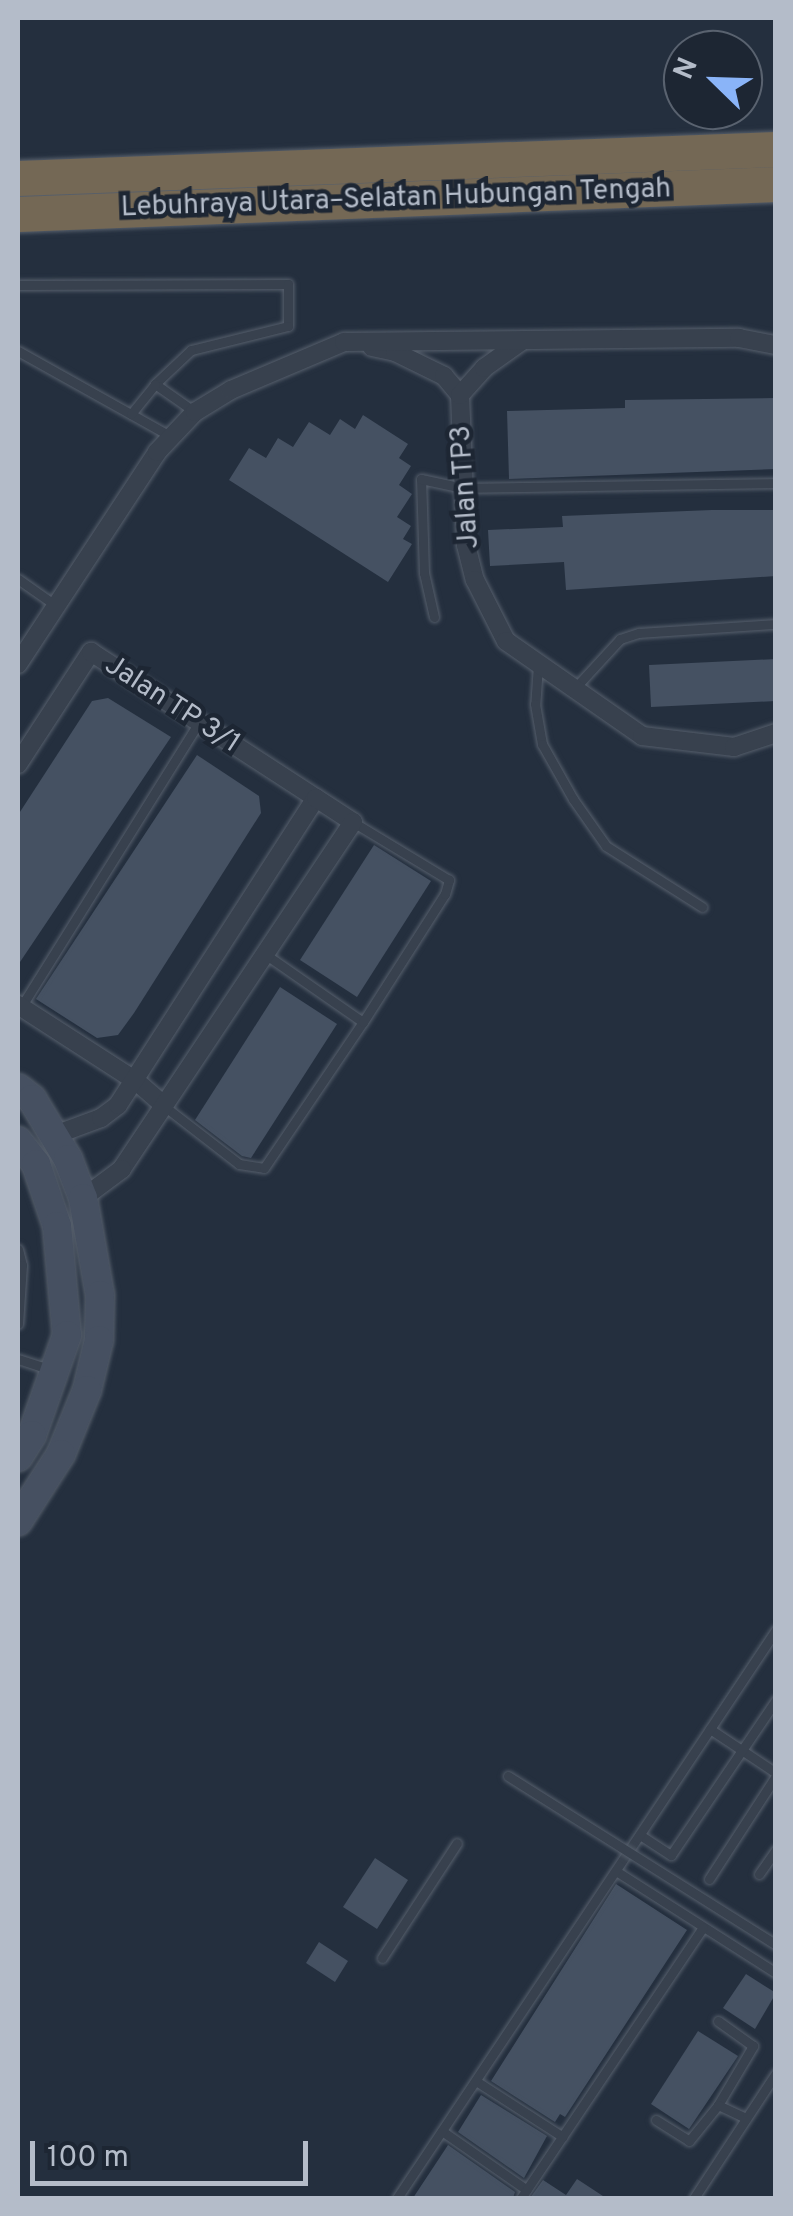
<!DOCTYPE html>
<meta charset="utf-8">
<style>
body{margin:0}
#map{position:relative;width:793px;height:2216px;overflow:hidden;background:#242f3e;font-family:Overpass,sans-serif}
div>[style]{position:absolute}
.building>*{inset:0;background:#455162}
.roads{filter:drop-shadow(0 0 2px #565f6c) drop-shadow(0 0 2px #565f6c)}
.lane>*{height:9px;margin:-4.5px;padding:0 4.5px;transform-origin:4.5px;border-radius:4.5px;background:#38414e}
.street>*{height:18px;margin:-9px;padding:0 9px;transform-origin:9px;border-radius:9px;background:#38414e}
.secondary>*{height:28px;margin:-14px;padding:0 14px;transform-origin:14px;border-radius:14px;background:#465061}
.highway>*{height:35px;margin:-17.5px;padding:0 17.5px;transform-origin:17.5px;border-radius:17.5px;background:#746855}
.bridges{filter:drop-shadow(0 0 2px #565f6c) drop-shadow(0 0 2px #565f6c)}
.lane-bridge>*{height:9px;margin:-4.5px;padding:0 4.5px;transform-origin:4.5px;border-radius:4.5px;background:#38414e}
span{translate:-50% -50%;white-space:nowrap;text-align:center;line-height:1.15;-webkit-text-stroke:9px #1d2633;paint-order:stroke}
.street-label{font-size:28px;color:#b4bcc9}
.frame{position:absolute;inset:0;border:20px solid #b4bcc9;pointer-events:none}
.north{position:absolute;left:663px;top:30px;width:100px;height:100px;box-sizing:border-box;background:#1d2633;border:2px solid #59626f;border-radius:50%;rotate:293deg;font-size:28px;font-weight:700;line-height:40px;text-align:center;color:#b4bcc9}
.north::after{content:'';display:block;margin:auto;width:35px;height:45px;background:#8ab4f8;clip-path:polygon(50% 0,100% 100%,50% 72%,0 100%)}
.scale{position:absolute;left:30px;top:2141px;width:278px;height:45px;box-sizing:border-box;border:5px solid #b4bcc9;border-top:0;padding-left:12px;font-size:30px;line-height:35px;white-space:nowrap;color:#b4bcc9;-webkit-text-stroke:8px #1d2633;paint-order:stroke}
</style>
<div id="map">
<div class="building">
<i style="clip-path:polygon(776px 398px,776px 469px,509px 479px,507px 411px,625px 408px,625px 400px)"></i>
<i style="clip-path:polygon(363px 415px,408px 444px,399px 458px,411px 466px,399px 485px,412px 494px,397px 517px,411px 526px,403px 539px,412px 544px,388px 582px,229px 480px,249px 448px,266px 458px,278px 438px,293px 447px,309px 422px,330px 435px,340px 419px,355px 429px)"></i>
<i style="clip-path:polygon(712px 510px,776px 510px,776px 576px,566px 590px,564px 562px,490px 566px,488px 530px,563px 527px,562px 516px)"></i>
<i style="clip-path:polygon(776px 659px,776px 701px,651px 707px,649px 665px)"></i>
<i style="clip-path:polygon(108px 698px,171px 737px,18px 965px,18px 815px,92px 701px)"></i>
<i style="clip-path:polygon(197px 755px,259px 796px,261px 813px,134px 1013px,118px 1035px,97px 1038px,36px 999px)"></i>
<i style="clip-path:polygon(374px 845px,431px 881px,357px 997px,300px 960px)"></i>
<i style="clip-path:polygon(280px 987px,337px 1024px,251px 1158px,242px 1156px,195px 1120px)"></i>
<i style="clip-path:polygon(375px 1858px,408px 1880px,377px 1929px,343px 1907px)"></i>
<i style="clip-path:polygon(616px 1884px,687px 1930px,565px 2117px,560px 2114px,555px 2122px,491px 2081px)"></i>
<i style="clip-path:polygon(319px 1942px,348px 1961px,335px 1982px,306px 1963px)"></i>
<i style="clip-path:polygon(746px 1974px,776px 1993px,755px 2029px,723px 2008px)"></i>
<i style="clip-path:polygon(698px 2031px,738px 2056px,689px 2129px,651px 2104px)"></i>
<i style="clip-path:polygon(481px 2095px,547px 2136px,524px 2178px,458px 2132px)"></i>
<i style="clip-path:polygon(448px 2145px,515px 2192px,513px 2198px,413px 2198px)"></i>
<i style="clip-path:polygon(577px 2179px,606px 2198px,530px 2198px,543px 2180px,566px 2195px)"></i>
</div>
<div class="roads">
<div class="lane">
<i style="left:18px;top:285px;width:270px;rotate:-0.2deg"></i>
<i style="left:288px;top:284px;width:42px;rotate:90deg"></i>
<i style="left:288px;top:326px;width:100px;rotate:166.1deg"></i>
<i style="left:191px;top:350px;width:50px;rotate:136.6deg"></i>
<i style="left:155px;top:384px;width:49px;rotate:35deg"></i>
<i style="left:18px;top:351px;width:176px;rotate:29.2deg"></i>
<i style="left:131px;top:414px;width:38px;rotate:-51deg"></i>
<i style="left:18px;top:579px;width:45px;rotate:35.1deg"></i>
<i style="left:434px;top:617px;width:45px;rotate:-102.8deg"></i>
<i style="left:424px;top:573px;width:94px;rotate:-91.8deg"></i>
<i style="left:421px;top:479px;width:43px;rotate:12.1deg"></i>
<i style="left:463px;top:488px;width:313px;rotate:-0.9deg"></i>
<i style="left:538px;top:665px;width:39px;rotate:94deg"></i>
<i style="left:535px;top:704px;width:41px;rotate:80.1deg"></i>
<i style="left:542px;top:744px;width:63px;rotate:60.6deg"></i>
<i style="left:573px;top:799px;width:57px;rotate:54.9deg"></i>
<i style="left:606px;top:846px;width:114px;rotate:32.4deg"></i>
<i style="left:574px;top:689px;width:68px;rotate:-47.4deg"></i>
<i style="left:620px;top:639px;width:20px;rotate:-18deg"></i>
<i style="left:639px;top:633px;width:137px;rotate:-3.8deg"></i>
<i style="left:265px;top:954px;width:119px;rotate:34.8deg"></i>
<i style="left:21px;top:1007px;width:336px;rotate:-58deg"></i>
<i style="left:164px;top:1106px;width:95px;rotate:37.7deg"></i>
<i style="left:239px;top:1164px;width:25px;rotate:9deg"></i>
<i style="left:264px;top:1168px;width:176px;rotate:-55.9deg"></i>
<i style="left:363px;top:1022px;width:152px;rotate:-57.4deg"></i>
<i style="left:445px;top:894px;width:15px;rotate:-74deg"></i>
<i style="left:449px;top:880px;width:112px;rotate:-148.9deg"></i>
<i style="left:18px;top:1249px;width:16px;rotate:76deg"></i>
<i style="left:22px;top:1265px;width:59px;rotate:93.9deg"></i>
<i style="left:18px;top:1359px;width:36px;rotate:18deg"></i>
<i style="left:710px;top:1729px;width:79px;rotate:33.7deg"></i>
<i style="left:640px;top:1835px;width:37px;rotate:33deg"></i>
<i style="left:671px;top:1855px;width:187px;rotate:-55.9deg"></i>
<i style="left:616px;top:1871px;width:190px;rotate:32.5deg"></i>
<i style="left:759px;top:1874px;width:29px;rotate:-55deg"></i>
<i style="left:709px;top:1879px;width:123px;rotate:-57deg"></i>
<i style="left:382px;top:1958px;width:137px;rotate:-56.9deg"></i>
<i style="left:476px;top:2081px;width:103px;rotate:32.8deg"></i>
<i style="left:718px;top:2105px;width:69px;rotate:-59.3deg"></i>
<i style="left:753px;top:2046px;width:43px;rotate:-144.5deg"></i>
<i style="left:656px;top:2120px;width:39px;rotate:32deg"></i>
<i style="left:689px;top:2141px;width:46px;rotate:-51.1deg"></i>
<i style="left:718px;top:2105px;width:31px;rotate:25deg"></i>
<i style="left:442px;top:2131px;width:103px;rotate:34.8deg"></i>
<i style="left:397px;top:2198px;width:683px;rotate:-56.29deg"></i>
<i style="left:521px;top:2198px;width:326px;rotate:-56.1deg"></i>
<i style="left:694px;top:2198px;width:149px;rotate:-56.7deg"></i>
</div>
<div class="street">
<i style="left:372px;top:347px;width:24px;rotate:12deg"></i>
<i style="left:395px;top:352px;width:55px;rotate:26.1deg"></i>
<i style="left:444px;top:376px;width:25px;rotate:50deg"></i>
<i style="left:460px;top:395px;width:150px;rotate:87.7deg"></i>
<i style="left:466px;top:545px;width:36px;rotate:76deg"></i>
<i style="left:475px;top:580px;width:68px;rotate:63.1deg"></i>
<i style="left:506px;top:641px;width:166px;rotate:34.9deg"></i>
<i style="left:642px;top:736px;width:93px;rotate:6.8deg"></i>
<i style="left:734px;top:747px;width:44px;rotate:-18.4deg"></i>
<i style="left:460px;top:395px;width:36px;rotate:-48deg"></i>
<i style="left:484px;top:368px;width:47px;rotate:-35.4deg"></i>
<i style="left:18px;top:664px;width:254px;rotate:-56.7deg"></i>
<i style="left:157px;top:452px;width:55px;rotate:-46.5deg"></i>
<i style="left:195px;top:412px;width:42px;rotate:-31.4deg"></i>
<i style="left:231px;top:390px;width:123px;rotate:-23deg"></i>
<i style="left:344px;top:342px;width:395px;rotate:-0.6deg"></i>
<i style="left:739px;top:338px;width:38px;rotate:11deg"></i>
<i style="left:18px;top:764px;width:134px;rotate:-56.9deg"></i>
<i style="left:91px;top:652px;width:268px;rotate:33deg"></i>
<i style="left:18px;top:1005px;width:140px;rotate:32.8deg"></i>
<i style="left:136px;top:1081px;width:35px;rotate:41deg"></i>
<i style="left:55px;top:1135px;width:49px;rotate:-20.3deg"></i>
<i style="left:101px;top:1118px;width:21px;rotate:-37deg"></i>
<i style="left:118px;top:1105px;width:365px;rotate:-57.2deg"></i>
<i style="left:316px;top:798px;width:44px;rotate:33deg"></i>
<i style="left:353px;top:822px;width:417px;rotate:123.7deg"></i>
<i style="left:122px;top:1169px;width:49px;rotate:143.4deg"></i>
</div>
<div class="secondary">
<i style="left:18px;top:1088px;width:18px;rotate:38deg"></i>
<i style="left:32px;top:1099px;width:70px;rotate:59deg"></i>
<i style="left:68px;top:1159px;width:42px;rotate:69deg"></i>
<i style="left:83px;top:1198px;width:98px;rotate:80.1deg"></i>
<i style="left:100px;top:1295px;width:45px;rotate:91.3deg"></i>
<i style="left:99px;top:1340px;width:51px;rotate:103.5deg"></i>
<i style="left:87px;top:1390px;width:69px;rotate:112.1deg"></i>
<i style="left:61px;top:1454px;width:80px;rotate:122.7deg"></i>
<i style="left:18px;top:1141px;width:29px;rotate:52deg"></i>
<i style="left:36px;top:1164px;width:65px;rotate:71.3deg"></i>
<i style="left:57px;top:1226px;width:109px;rotate:84.8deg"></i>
<i style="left:67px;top:1335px;width:106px;rotate:109.3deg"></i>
<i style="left:32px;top:1435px;width:26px;rotate:122deg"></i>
</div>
<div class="highway">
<i style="left:18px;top:178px;width:759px;rotate:-2.19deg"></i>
<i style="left:18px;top:214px;width:759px;rotate:-2.27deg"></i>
</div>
</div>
<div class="bridges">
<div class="lane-bridge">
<i style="left:508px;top:1776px;width:317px;rotate:32.2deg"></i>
</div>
</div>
<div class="street-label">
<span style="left:396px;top:199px;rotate:-2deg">Lebuhraya Utara–Selatan Hubungan Tengah</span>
<span style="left:466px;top:487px;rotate:-94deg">Jalan TP3</span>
<span style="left:172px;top:705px;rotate:33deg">Jalan TP 3/1</span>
</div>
<div class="frame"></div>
<div class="north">N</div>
<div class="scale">100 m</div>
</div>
